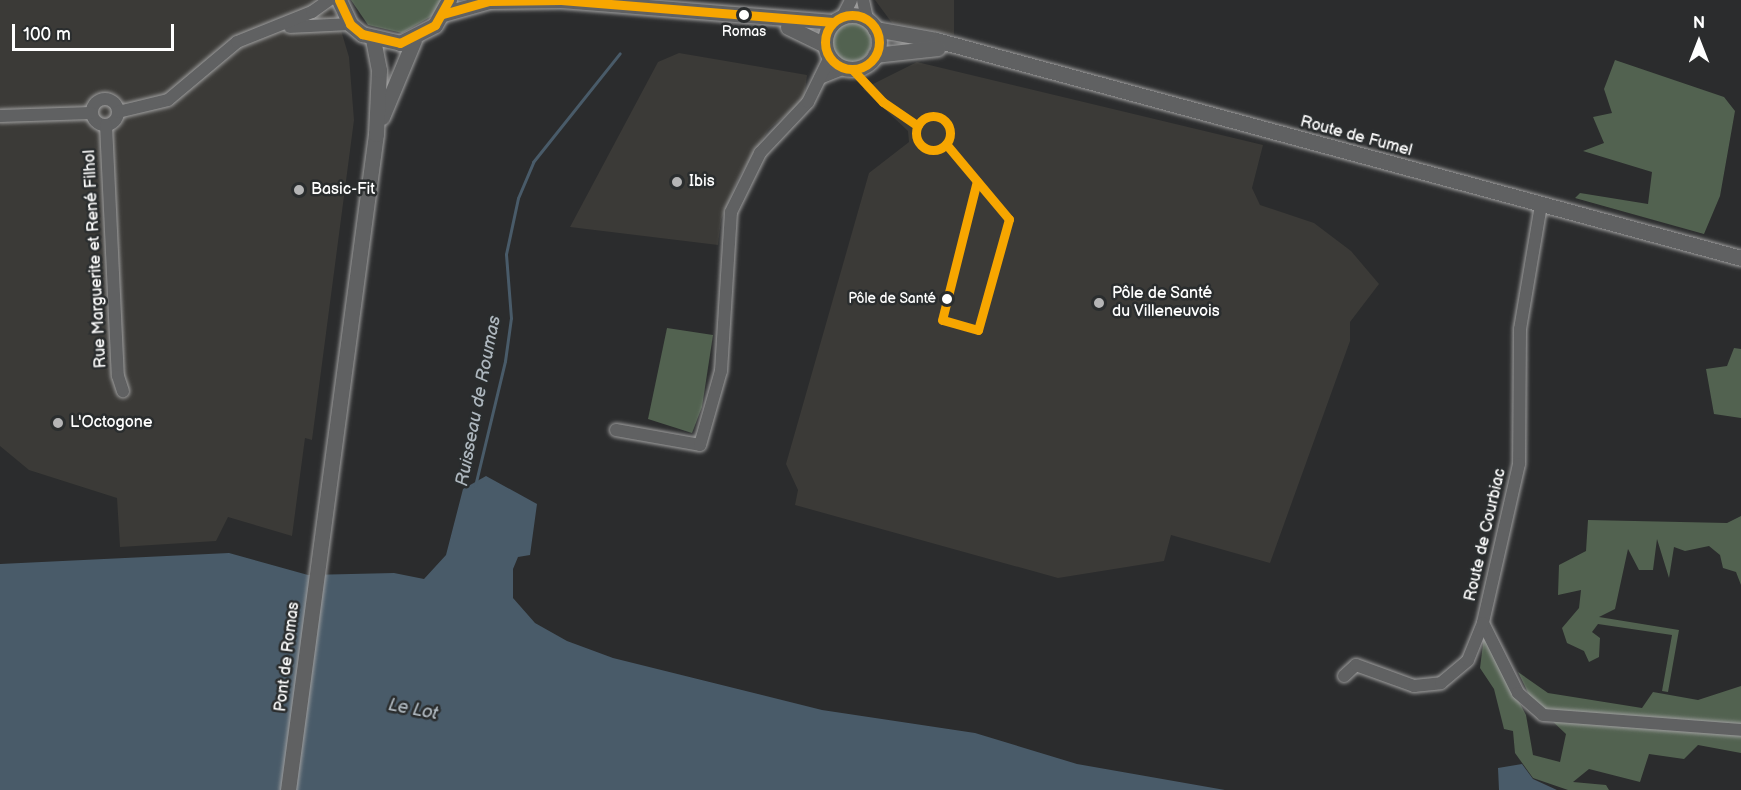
<!DOCTYPE html>
<meta charset="utf-8">
<style>
body{margin:0}
#map{position:relative;width:1741px;height:790px;overflow:hidden;background:#2b2c2d;font-family:"Balsamiq Sans",sans-serif}
div>[style]{position:absolute}
.built>*{inset:0;background:#3b3a37}
.green>*{inset:0;background:#526250}
.round{border-radius:50%}
.water>*{inset:0;background:#495b69}
.stream>*{height:3px;margin:-1.5px;padding:0 1.5px;transform-origin:1.5px;border-radius:1.5px;background:#495b69}
.roads{filter:drop-shadow(0 0 2px #a0a0a0) drop-shadow(0 0 2px #a0a0a0)}
.minor>*{height:12px;margin:-6px;padding:0 6px;transform-origin:6px;border-radius:6px;background:#606162}
.minor>.ring{margin:-6px;padding:0;box-sizing:content-box;background:none;border:12px solid #606162;border-radius:50%}
.major>*{height:15px;margin:-7.5px;padding:0 7.5px;transform-origin:7.5px;border-radius:7.5px;background:#606162}
.major>.ring{margin:-7.5px;padding:0;box-sizing:content-box;background:none;border:15px solid #606162;border-radius:50%}
.bus-1>*{height:9px;margin:-4.5px;padding:0 4.5px;transform-origin:4.5px;border-radius:4.5px;background:#f7a600}
.bus-1>.ring{margin:-4.5px;padding:0;box-sizing:content-box;background:none;border:9px solid #f7a600;border-radius:50%}
.dots>*{width:16px;height:16px;translate:-50% -50%;box-sizing:border-box;border:3px solid #2a2d2e;border-radius:50%}
span{translate:-50% -50%;white-space:nowrap;text-align:center;line-height:1.15;-webkit-text-stroke:5px #2a2d2e;paint-order:stroke}
.bus-label{font-size:14px;color:#fff}
.right{translate:-100% -50%;text-align:right}
.street-label{font-size:16px;color:#fff}
.poi-label{font-size:16px;color:#fff}
.left{translate:0 -50%;text-align:left}
.water-label{font-size:18px;color:#aeb7be;font-style:italic}
.north{position:absolute;left:1669px;top:12px;width:60px;height:60px;-webkit-text-stroke:4px #2a2d2e;paint-order:stroke;rotate:0deg;font-size:16px;font-weight:700;line-height:24px;text-align:center;color:#fff}
.north::after{content:'';display:block;margin:auto;width:21px;height:27px;background:#fff;clip-path:polygon(50% 0,100% 100%,50% 72%,0 100%)}
.scale{position:absolute;left:12px;top:24px;width:162px;height:27px;box-sizing:border-box;border:3px solid #fff;border-top:0;padding-left:8px;font-size:18px;line-height:21px;white-space:nowrap;color:#fff;-webkit-text-stroke:4px #2a2d2e;paint-order:stroke}
</style>
<div id="map">
<div class="built">
<i style="clip-path:polygon(0 0,332px 0,349px 57px,354px 120px,312px 440px,305px 438px,292px 536px,228px 517px,216px 541px,120px 547px,117px 498px,29px 470px,0 446px)"></i>
<i style="clip-path:polygon(875px 0,954px 0,954px 35px,892px 23px)"></i>
<i style="clip-path:polygon(679px 53px,807px 75px,804px 100px,769px 129px,739px 177px,721px 220px,718px 245px,570px 227px,658px 62px)"></i>
<i style="clip-path:polygon(917px 62px,1263px 145px,1252px 188px,1260px 205px,1314px 223px,1351px 251px,1379px 284px,1350px 322px,1350px 341px,1270px 563px,1171px 535px,1164px 561px,1058px 578px,795px 505px,798px 490px,786px 464px,869px 173px,909px 142px,908px 131px,863px 89px)"></i>
</div>
<div class="green">
<i style="clip-path:polygon(351px 0,441px 0,432px 16px,402px 33px,368px 25px)"></i>
<i class="round" style="left:831px;top:22px;width:40px;height:40px"></i>
<i style="clip-path:polygon(1615px 60px,1724px 97px,1735px 111px,1720px 196px,1704px 234px,1575px 198px,1580px 193px,1648px 204px,1652px 172px,1583px 151px,1604px 143px,1593px 117px,1612px 113px,1604px 89px)"></i>
<i style="clip-path:polygon(667px 328px,713px 335px,702px 407px,692px 433px,648px 419px)"></i>
<i style="clip-path:polygon(1734px 348px,1741px 349px,1741px 418px,1714px 414px,1706px 369px,1727px 366px)"></i>
<i style="clip-path:polygon(1741px 516px,1741px 585px,1736px 572px,1723px 568px,1720px 555px,1709px 546px,1685px 551px,1674px 547px,1669px 578px,1657px 539px,1653px 570px,1639px 570px,1628px 549px,1615px 609px,1599px 617px,1679px 630px,1668px 692px,1662px 691px,1672px 635px,1598px 624px,1592px 632px,1600px 638px,1599px 657px,1589px 662px,1584px 651px,1567px 643px,1562px 628px,1579px 608px,1581px 590px,1558px 595px,1559px 565px,1586px 551px,1588px 520px,1727px 523px)"></i>
<i style="clip-path:polygon(1484px 636px,1526px 715px,1533px 755px,1560px 762px,1566px 734px,1533px 703px,1518px 672px,1548px 693px,1642px 708px,1653px 692px,1698px 700px,1741px 686px,1741px 753px,1698px 745px,1684px 759px,1649px 754px,1640px 782px,1589px 769px,1573px 782px,1606px 785px,1609px 790px,1568px 790px,1533px 778px,1515px 753px,1513px 731px,1504px 729px,1494px 689px,1480px 668px)"></i>
</div>
<div class="water">
<i style="clip-path:polygon(486px 476px,537px 504px,530px 555px,518px 557px,513px 569px,513px 598px,535px 623px,567px 641px,613px 658px,822px 710px,975px 733px,1077px 764px,1225px 790px,0 790px,0 564px,229px 553px,308px 575px,394px 573px,424px 579px,446px 555px,463px 489px)"></i>
<i style="clip-path:polygon(1522px 764px,1533px 779px,1557px 790px,1499px 790px,1498px 768px)"></i>
</div>
<div class="stream">
<i style="left:475px;top:486px;width:129px;rotate:-76.5deg"></i>
<i style="left:505px;top:361px;width:43px;rotate:-82.1deg"></i>
<i style="left:511px;top:318px;width:64px;rotate:-94.5deg"></i>
<i style="left:506px;top:254px;width:57px;rotate:-77.9deg"></i>
<i style="left:518px;top:198px;width:39px;rotate:-67deg"></i>
<i style="left:533px;top:162px;width:139px;rotate:-51.4deg"></i>
</div>
<div class="roads">
<div class="minor">
<i style="left:863px;top:0;width:19px;rotate:78deg"></i>
<i style="left:843px;top:16px;width:18px;rotate:-63deg"></i>
<i style="left:290px;top:27px;width:60px;rotate:-2.9deg"></i>
<i style="left:820px;top:78px;width:27px;rotate:-22deg"></i>
<i class="ring" style="left:92px;top:99px;width:14px;height:14px"></i>
<i style="left:118px;top:112px;width:51px;rotate:-13.5deg"></i>
<i style="left:168px;top:100px;width:90px;rotate:-40deg"></i>
<i style="left:237px;top:42px;width:81px;rotate:-21.8deg"></i>
<i style="left:312px;top:12px;width:21px;rotate:-35deg"></i>
<i style="left:0;top:116px;width:91px;rotate:-1.9deg"></i>
<i style="left:106px;top:125px;width:251px;rotate:87.3deg"></i>
<i style="left:118px;top:376px;width:16px;rotate:72deg"></i>
<i style="left:1541px;top:205px;width:126px;rotate:99.6deg"></i>
<i style="left:1520px;top:329px;width:135px;rotate:90.4deg"></i>
<i style="left:1519px;top:464px;width:163px;rotate:102.8deg"></i>
<i style="left:1483px;top:623px;width:78px;rotate:63.4deg"></i>
<i style="left:1518px;top:693px;width:33px;rotate:41deg"></i>
<i style="left:1543px;top:715px;width:199px;rotate:4.3deg"></i>
<i style="left:616px;top:430px;width:85px;rotate:10.1deg"></i>
<i style="left:700px;top:445px;width:77px;rotate:-74.2deg"></i>
<i style="left:721px;top:371px;width:159px;rotate:-86.4deg"></i>
<i style="left:731px;top:212px;width:66px;rotate:-63.8deg"></i>
<i style="left:760px;top:153px;width:70px;rotate:-46.7deg"></i>
<i style="left:808px;top:102px;width:50px;rotate:-63.9deg"></i>
<i style="left:1344px;top:676px;width:16px;rotate:-43deg"></i>
<i style="left:1356px;top:665px;width:62px;rotate:19.9deg"></i>
<i style="left:1414px;top:686px;width:27px;rotate:-6deg"></i>
<i style="left:1441px;top:683px;width:35px;rotate:-40deg"></i>
<i style="left:1468px;top:660px;width:40px;rotate:-68deg"></i>
</div>
<div class="major">
<i style="left:339px;top:0;width:26px;rotate:65deg"></i>
<i style="left:350px;top:24px;width:16px;rotate:40deg"></i>
<i style="left:362px;top:34px;width:39px;rotate:13deg"></i>
<i style="left:400px;top:43px;width:39px;rotate:-27deg"></i>
<i style="left:435px;top:25px;width:29px;rotate:-61deg"></i>
<i style="left:443px;top:14px;width:48px;rotate:-15.8deg"></i>
<i style="left:489px;top:1px;width:72px;rotate:-0.8deg"></i>
<i style="left:561px;top:0;width:273px;rotate:4.6deg"></i>
<i class="ring" style="left:825px;top:15px;width:39px;height:39px"></i>
<i style="left:788px;top:27px;width:41px;rotate:25.9deg"></i>
<i style="left:875px;top:29px;width:62px;rotate:10.2deg"></i>
<i style="left:936px;top:40px;width:834px;rotate:15.15deg"></i>
<i style="left:875px;top:55px;width:63px;rotate:-6.3deg"></i>
<i style="left:382px;top:117px;width:83px;rotate:-67.4deg"></i>
<i style="left:288px;top:790px;width:662px;rotate:-82.36deg"></i>
<i style="left:376px;top:134px;width:64px;rotate:-87.3deg"></i>
<i style="left:379px;top:70px;width:32px;rotate:-101deg"></i>
</div>
</div>
<div class="bus-1">
<i style="left:339px;top:0;width:26px;rotate:65deg"></i>
<i style="left:350px;top:24px;width:16px;rotate:40deg"></i>
<i style="left:362px;top:34px;width:39px;rotate:13deg"></i>
<i style="left:400px;top:43px;width:39px;rotate:-27deg"></i>
<i style="left:435px;top:25px;width:29px;rotate:-61deg"></i>
<i style="left:443px;top:14px;width:48px;rotate:-15.8deg"></i>
<i style="left:489px;top:1px;width:72px;rotate:-0.8deg"></i>
<i style="left:561px;top:0;width:273px;rotate:4.6deg"></i>
<i class="ring" style="left:825px;top:15px;width:45px;height:45px"></i>
<i style="left:852px;top:69px;width:45px;rotate:46.8deg"></i>
<i style="left:883px;top:102px;width:42px;rotate:34.4deg"></i>
<i class="ring" style="left:916px;top:116px;width:25px;height:25px"></i>
<i style="left:946px;top:144px;width:98px;rotate:50deg"></i>
<i style="left:1009px;top:219px;width:115px;rotate:105.6deg"></i>
<i style="left:978px;top:330px;width:37px;rotate:-164deg"></i>
<i style="left:942px;top:320px;width:143px;rotate:-75.9deg"></i>
</div>
<div class="dots">
<i style="left:744px;top:15px;background:#fff"></i>
<i style="left:677px;top:182px;background:#b5b5b6"></i>
<i style="left:299px;top:190px;background:#b5b5b6"></i>
<i style="left:947px;top:299px;background:#fff"></i>
<i style="left:1099px;top:303px;background:#b5b5b6"></i>
<i style="left:58px;top:423px;background:#b5b5b6"></i>
</div>
<div class="bus-label">
<span style="left:744px;top:32px">Romas</span>
<span class="right" style="left:936px;top:299px">Pôle de Santé</span>
</div>
<div class="street-label">
<span style="left:1356px;top:137px;rotate:15deg">Route de Fumel</span>
<span style="left:96px;top:259px;rotate:-93deg">Rue Marguerite et René Filhol</span>
<span style="left:1486px;top:535px;rotate:-77deg">Route de Courbiac</span>
<span style="left:288px;top:657px;rotate:-83deg">Pont de Romas</span>
</div>
<div class="poi-label">
<span class="left" style="left:689px;top:182px">Ibis</span>
<span class="left" style="left:311px;top:190px">Basic-Fit</span>
<span class="left" style="left:1112px;top:303px">Pôle de Santé<br>du Villeneuvois</span>
<span class="left" style="left:70px;top:423px">L'Octogone</span>
</div>
<div class="water-label">
<span style="left:479px;top:401px;rotate:-79deg">Ruisseau de Roumas</span>
<span style="left:413px;top:710px;rotate:11deg">Le Lot</span>
</div>
<div class="north">N</div>
<div class="scale">100 m</div>
</div>
